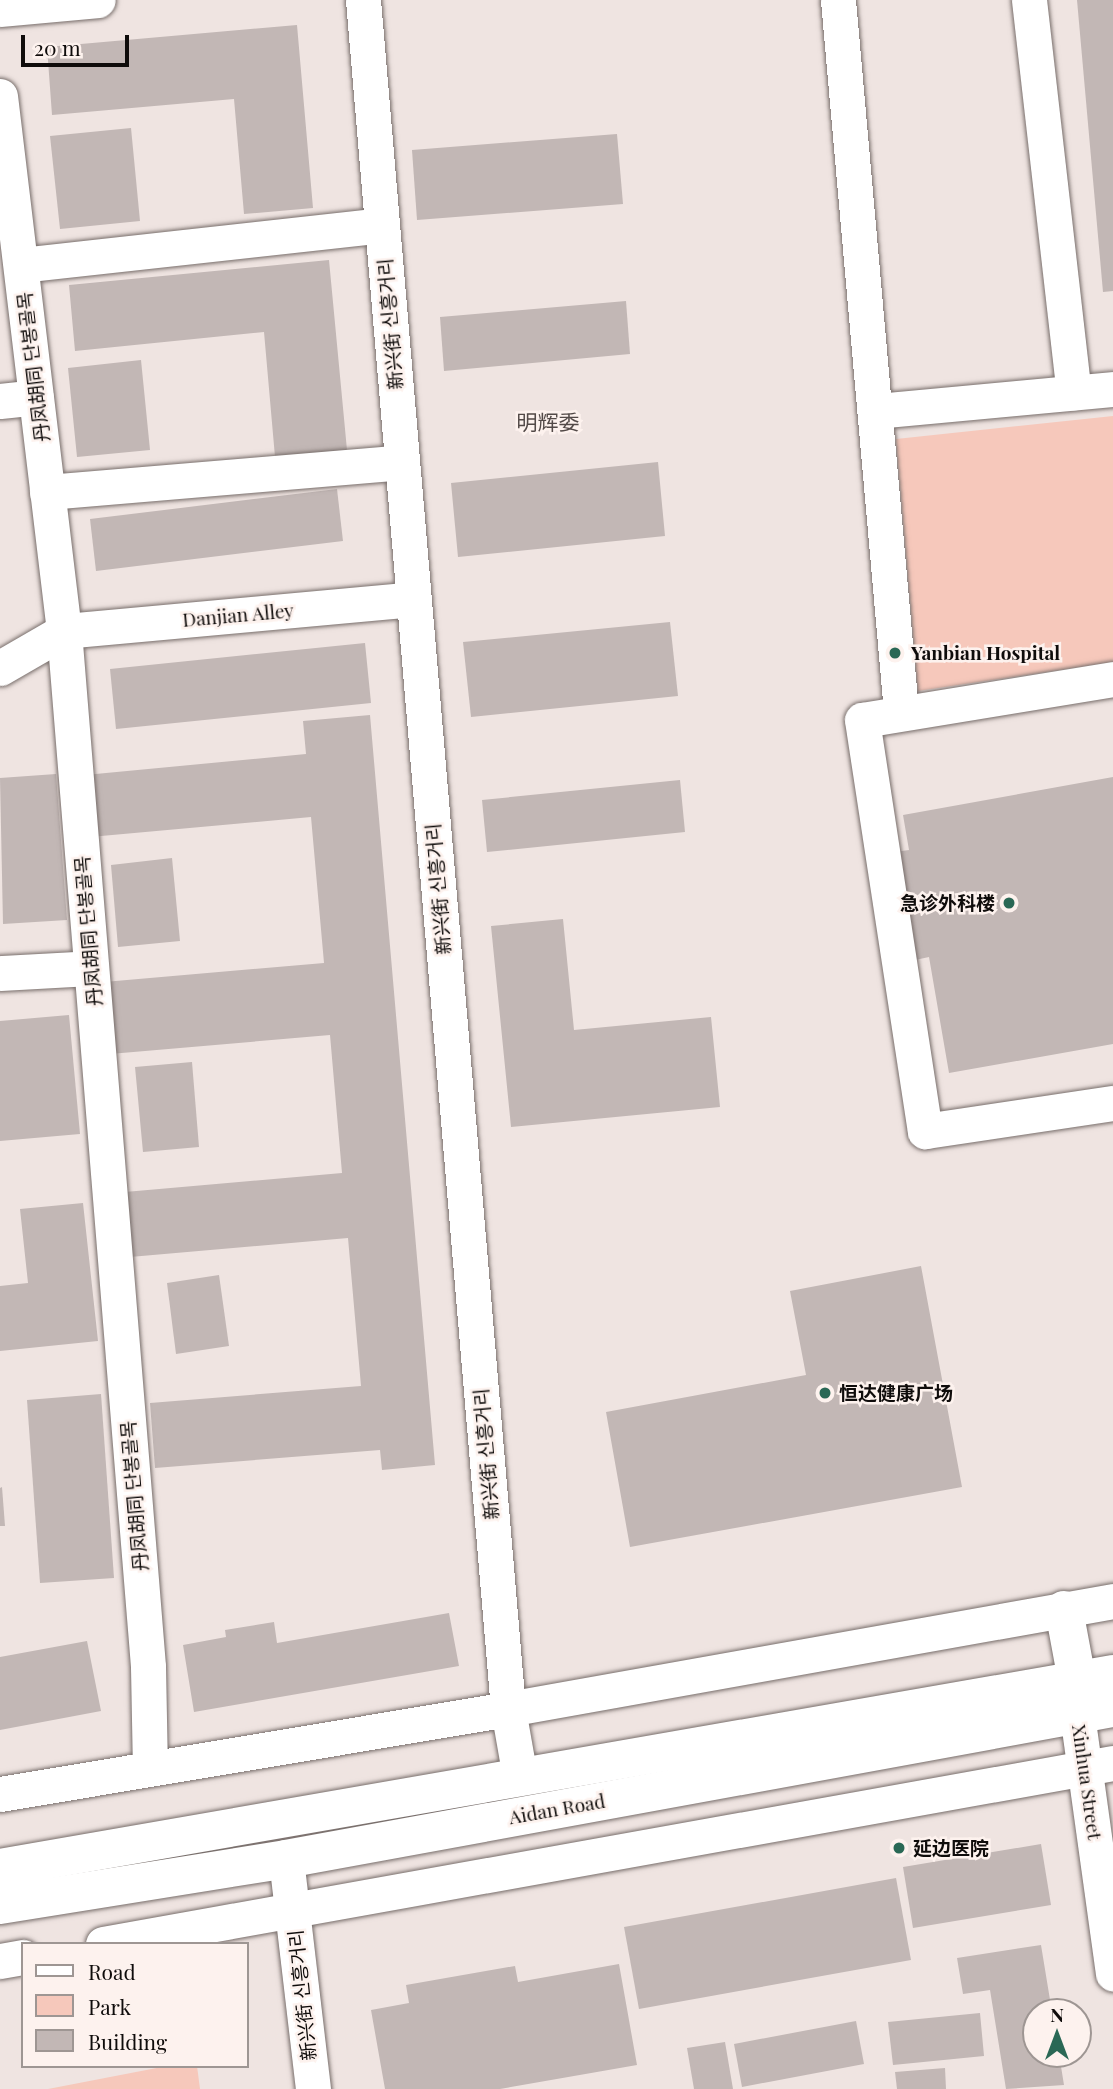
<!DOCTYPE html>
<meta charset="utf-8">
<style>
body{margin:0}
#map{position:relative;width:1113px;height:2089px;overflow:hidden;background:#efe4e1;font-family:"Playfair Display","Noto Sans SC","Noto Sans KR",serif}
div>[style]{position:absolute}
.green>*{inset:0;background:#f6c8bb}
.building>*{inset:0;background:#c2b7b5}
.roads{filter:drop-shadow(0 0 2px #786e6b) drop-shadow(0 0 2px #786e6b)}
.minor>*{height:35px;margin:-17.5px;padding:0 17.5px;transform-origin:17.5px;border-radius:17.5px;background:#fff}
.major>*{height:38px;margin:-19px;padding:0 19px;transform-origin:19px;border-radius:19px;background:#fff}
.dots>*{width:19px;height:19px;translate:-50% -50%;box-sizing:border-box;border:4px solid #fdf2ee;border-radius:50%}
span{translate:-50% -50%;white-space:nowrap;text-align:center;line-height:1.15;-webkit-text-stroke:5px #fdf2ee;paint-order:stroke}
.street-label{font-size:19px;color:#0f0c0b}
.poi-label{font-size:19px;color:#0f0c0b;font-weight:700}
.left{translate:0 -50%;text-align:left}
.right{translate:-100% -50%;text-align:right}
.neighbourhood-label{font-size:21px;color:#534a48}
.legend{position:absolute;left:21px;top:1942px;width:228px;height:126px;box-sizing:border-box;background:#fdf2ee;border:2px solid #9e9693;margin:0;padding:9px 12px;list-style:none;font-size:21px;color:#0f0c0b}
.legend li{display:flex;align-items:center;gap:14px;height:35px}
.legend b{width:35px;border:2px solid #9e9693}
.north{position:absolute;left:1022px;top:1998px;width:70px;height:70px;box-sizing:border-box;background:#fdf2ee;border:2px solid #9e9693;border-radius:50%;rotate:0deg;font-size:19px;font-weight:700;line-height:28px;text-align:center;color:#0f0c0b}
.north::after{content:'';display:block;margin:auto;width:24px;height:32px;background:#2a6855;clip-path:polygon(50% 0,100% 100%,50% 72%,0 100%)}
.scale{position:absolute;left:21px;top:35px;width:108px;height:32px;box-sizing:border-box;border:4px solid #0f0c0b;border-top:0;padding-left:9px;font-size:21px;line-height:24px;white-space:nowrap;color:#0f0c0b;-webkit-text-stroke:5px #fdf2ee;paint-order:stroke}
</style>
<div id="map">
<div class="green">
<i style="clip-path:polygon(1113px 416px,1113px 662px,918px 691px,896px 439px)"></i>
<i style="clip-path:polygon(167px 2066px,197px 2066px,200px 2089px,48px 2089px)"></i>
</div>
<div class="building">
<i style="clip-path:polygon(1077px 0,1113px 0,1113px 291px,1103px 292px)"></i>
<i style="clip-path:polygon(297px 25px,313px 208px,244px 214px,234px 99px,52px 115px,47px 47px)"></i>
<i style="clip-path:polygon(131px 128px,140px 221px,60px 229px,50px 136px)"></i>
<i style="clip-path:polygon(617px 134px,623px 204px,417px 220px,412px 150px)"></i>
<i style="clip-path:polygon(329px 260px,347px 450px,275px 457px,264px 332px,75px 351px,69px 285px)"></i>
<i style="clip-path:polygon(626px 301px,630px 354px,444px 371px,440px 317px)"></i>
<i style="clip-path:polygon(141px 360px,150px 450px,77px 457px,68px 368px)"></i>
<i style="clip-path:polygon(658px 462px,665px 536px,458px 557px,451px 483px)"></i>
<i style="clip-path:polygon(337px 489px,343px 541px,96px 571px,90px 519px)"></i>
<i style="clip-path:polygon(670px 622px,678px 696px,471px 717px,463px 642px)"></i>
<i style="clip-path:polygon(365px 643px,371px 703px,116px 729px,110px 669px)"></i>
<i style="clip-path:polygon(370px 715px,435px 1465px,382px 1470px,380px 1450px,155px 1468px,150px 1403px,361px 1386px,348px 1238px,130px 1257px,125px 1192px,342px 1173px,330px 1035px,110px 1054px,104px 982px,324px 963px,311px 817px,90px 837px,85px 775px,306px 754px,303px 721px)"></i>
<i style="clip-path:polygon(56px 774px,67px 920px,3px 924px,0 778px)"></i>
<i style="clip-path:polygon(1113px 777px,1113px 1044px,949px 1073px,929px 957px,915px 960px,895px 852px,909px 850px,903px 815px)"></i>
<i style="clip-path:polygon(680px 780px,685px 832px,487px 852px,482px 800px)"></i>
<i style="clip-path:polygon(172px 858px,180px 941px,118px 947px,111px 865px)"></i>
<i style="clip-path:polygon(563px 919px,574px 1030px,711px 1017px,720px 1107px,511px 1127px,491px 926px)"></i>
<i style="clip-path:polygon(69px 1015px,80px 1134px,0 1141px,0 1021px)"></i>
<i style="clip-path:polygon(192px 1062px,199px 1147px,143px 1152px,135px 1067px)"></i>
<i style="clip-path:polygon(83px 1203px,98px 1341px,0 1351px,0 1286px,28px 1283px,20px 1209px)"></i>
<i style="clip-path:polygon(921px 1266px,962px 1487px,630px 1547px,606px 1412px,806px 1375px,790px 1291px)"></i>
<i style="clip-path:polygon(219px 1275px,229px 1346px,176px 1354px,167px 1283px)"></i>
<i style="clip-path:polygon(101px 1394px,114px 1578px,40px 1583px,27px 1400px)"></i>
<i style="clip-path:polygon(2px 1487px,5px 1526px,0 1526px,0 1488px)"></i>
<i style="clip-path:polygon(449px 1613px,459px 1666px,194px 1712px,183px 1645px,226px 1637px,225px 1630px,274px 1622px,277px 1643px)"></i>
<i style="clip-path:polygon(87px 1641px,101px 1711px,0 1730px,0 1657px)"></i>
<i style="clip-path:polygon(1041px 1844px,1051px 1905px,913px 1928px,903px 1867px)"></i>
<i style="clip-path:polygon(896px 1878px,911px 1960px,639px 2009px,624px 1927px)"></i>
<i style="clip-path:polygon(1041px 1945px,1052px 2012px,1036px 2012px,1036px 2054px,1059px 2054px,1064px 2085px,1006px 2089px,990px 1990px,963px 1994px,957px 1958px)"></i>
<i style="clip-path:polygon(619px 1964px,637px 2065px,500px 2089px,385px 2089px,371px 2010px,409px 2003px,406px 1985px,515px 1966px,518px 1982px)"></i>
<i style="clip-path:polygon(980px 2013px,984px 2056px,893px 2065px,888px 2022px)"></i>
<i style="clip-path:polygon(856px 2021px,864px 2064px,742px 2087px,734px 2044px)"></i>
<i style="clip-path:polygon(725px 2042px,733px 2089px,694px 2089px,687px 2048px)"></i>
<i style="clip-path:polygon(945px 2068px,946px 2089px,897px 2089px,895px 2072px)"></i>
</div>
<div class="roads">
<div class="minor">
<i style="left:363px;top:0;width:1715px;rotate:85.15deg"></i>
<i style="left:508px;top:1709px;width:69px;rotate:80deg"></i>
<i style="left:838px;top:0;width:715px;rotate:84.94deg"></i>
<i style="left:1029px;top:0;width:395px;rotate:83.5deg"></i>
<i style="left:0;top:9px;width:98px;rotate:-5.2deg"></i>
<i style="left:0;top:96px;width:539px;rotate:83.18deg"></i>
<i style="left:64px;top:631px;width:1039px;rotate:85.36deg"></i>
<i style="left:148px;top:1667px;width:101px;rotate:88.9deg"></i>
<i style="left:21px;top:265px;width:363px;rotate:-6.3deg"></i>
<i style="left:0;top:401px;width:36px;rotate:-6deg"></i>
<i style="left:876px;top:411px;width:238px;rotate:-5.3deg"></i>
<i style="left:47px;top:492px;width:355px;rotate:-4.8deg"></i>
<i style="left:0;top:668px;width:74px;rotate:-30deg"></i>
<i style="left:64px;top:631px;width:350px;rotate:-5.2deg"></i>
<i style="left:1113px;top:679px;width:254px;rotate:170.7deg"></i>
<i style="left:862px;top:720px;width:416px;rotate:81.3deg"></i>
<i style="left:925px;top:1131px;width:190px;rotate:-8.5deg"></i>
<i style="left:0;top:973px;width:91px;rotate:-3.1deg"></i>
<i style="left:1077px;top:1714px;width:262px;rotate:82.1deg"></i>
<i style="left:0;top:1794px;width:515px;rotate:-9.5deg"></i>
<i style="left:508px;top:1709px;width:615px;rotate:-10.12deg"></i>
<i style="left:286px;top:1859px;width:232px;rotate:83.3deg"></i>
<i style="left:103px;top:1944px;width:1026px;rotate:-10.16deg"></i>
<i style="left:0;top:1961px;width:23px;rotate:-10deg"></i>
</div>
<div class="major">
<i style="left:1064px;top:1610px;width:71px;rotate:79.5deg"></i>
<i style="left:0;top:1868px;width:1130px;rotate:-9.89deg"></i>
<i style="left:0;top:1905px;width:290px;rotate:-9.1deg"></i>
<i style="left:286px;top:1859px;width:841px;rotate:-10.35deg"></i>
</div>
</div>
<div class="dots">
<i style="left:895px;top:653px;background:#2a6855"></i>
<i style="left:1009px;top:903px;background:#2a6855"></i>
<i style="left:825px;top:1393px;background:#2a6855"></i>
<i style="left:899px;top:1848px;background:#2a6855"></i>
</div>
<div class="street-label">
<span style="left:390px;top:324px;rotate:-95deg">新兴街 신흥거리</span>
<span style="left:33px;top:367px;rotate:-97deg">丹凤胡同 단봉골목</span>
<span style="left:238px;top:615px;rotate:-5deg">Danjian Alley</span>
<span style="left:438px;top:889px;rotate:-95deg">新兴街 신흥거리</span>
<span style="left:88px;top:931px;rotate:-95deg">丹凤胡同 단봉골목</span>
<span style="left:486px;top:1454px;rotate:-95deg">新兴街 신흥거리</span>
<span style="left:134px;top:1496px;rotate:-95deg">丹凤胡同 단봉골목</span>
<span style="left:1087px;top:1782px;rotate:82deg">Xinhua Street</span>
<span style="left:557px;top:1809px;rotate:-10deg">Aidan Road</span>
<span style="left:302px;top:1995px;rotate:-96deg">新兴街 신흥거리</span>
</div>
<div class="poi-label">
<span class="left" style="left:911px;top:653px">Yanbian Hospital</span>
<span class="right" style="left:995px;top:903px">急诊外科楼</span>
<span class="left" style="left:839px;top:1393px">恒达健康广场</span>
<span class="left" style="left:913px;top:1848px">延边医院</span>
</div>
<div class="neighbourhood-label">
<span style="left:548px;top:421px">明辉委</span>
</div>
<ul class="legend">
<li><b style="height:9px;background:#fff"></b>Road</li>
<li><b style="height:19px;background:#f6c8bb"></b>Park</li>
<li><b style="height:19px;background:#c2b7b5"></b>Building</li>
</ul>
<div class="north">N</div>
<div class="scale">20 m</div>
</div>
